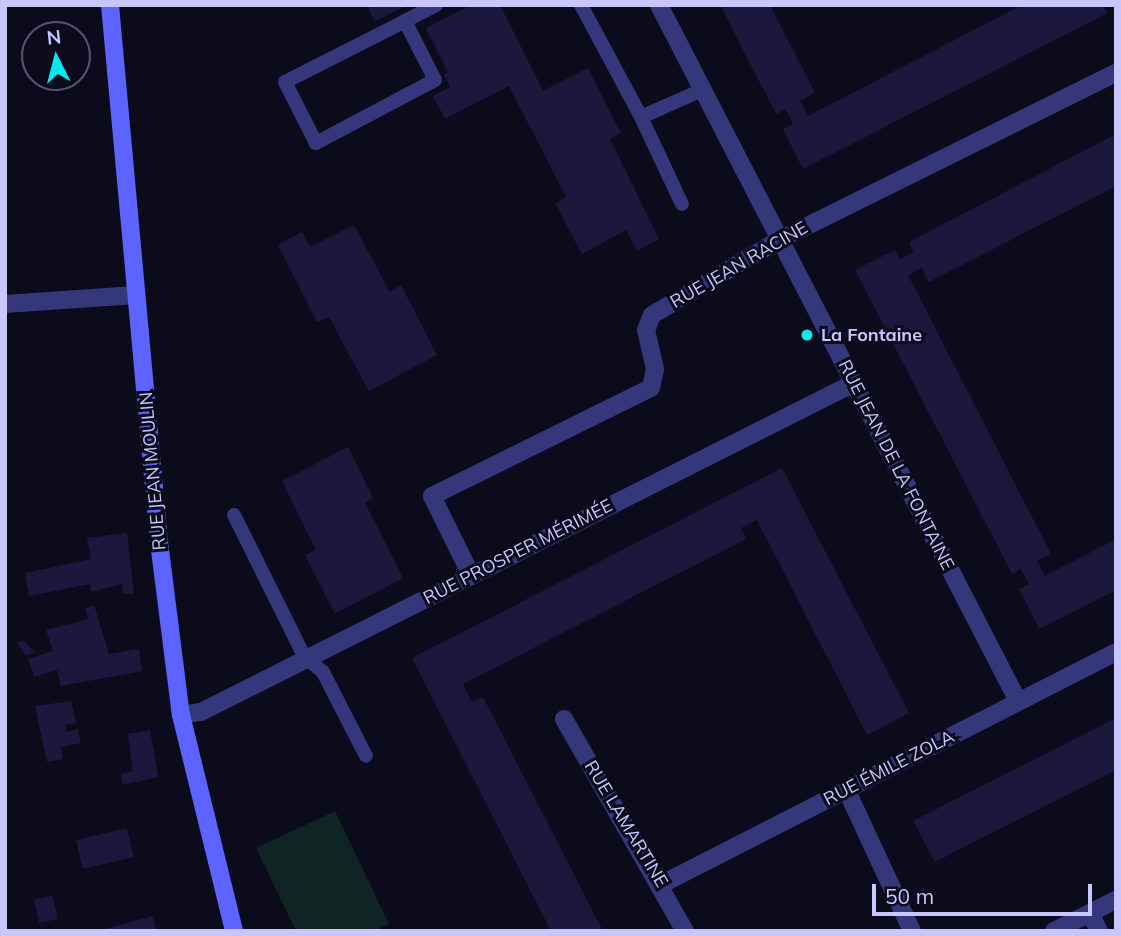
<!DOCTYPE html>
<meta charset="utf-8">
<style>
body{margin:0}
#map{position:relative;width:1121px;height:936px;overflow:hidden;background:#0c0b1c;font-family:Mulish,sans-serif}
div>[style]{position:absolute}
.green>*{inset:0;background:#0e2523}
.building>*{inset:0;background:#1c173d}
.lane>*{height:14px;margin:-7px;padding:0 7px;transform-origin:7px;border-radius:7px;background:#35377b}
.street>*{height:18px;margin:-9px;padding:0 9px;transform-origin:9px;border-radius:9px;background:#35377b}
.secondary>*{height:18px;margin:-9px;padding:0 9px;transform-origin:9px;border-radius:9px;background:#5c63ff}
.dots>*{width:19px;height:19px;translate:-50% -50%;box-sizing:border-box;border:4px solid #0c0b1c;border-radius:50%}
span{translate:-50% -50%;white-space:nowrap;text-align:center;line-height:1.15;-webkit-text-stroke:6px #0c0b1c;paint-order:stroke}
.street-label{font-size:18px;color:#c8c5ff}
.poi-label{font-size:18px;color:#c8c5ff;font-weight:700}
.left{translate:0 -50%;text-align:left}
.frame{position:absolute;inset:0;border:7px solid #c8c5ff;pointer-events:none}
.north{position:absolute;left:21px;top:21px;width:70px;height:70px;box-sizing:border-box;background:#0c0b1c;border:2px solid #575577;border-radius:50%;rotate:354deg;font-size:19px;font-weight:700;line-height:28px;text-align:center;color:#c8c5ff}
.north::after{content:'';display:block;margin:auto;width:24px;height:32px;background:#00e8f0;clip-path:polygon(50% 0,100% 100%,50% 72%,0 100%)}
.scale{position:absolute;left:872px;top:884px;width:220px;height:32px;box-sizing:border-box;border:4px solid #c8c5ff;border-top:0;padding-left:9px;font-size:21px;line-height:24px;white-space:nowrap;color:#c8c5ff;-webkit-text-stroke:5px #0c0b1c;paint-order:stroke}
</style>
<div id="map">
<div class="green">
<i style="clip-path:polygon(335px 811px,389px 924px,374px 931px,296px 931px,256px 848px)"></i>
</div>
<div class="building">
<i style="clip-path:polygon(367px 5px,407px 5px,375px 22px)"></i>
<i style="clip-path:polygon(471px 5px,500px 5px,543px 91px,588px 68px,621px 133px,610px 139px,659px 239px,637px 251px,626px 230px,582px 254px,555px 203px,566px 197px,509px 86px,445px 119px,433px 96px,450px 87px,444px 74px,448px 72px,426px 28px)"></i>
<i style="clip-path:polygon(720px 5px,770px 5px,815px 93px,800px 101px,808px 116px,1022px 5px,1103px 5px,1107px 13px,803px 169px,783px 129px,793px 124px,785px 109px,776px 114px)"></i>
<i style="clip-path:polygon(1116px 134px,1116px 186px,929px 282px,922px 268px,908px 275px,1051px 554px,1037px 561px,1045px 576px,1116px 539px,1116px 590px,1039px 629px,1019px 589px,1029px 584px,1021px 569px,1012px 574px,855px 270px,895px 250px,900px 259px,914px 252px,909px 242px)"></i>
<i style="clip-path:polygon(354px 225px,390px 292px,401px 285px,437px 355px,369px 391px,329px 317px,317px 322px,278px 245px,302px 232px,310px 247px)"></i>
<i style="clip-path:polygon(348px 447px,373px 498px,365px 503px,403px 578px,335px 614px,305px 555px,316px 550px,282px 481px)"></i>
<i style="clip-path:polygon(782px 468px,909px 713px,867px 735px,757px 520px,741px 528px,746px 539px,463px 684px,472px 702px,483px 697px,603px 931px,551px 931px,412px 658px)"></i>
<i style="clip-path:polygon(127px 533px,134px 594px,123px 594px,122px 584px,91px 592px,90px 584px,29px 596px,25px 573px,91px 559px,87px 538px)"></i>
<i style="clip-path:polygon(94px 605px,109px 654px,139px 649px,142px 671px,61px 686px,57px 670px,34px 677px,28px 659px,53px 651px,46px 630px,88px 619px,85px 608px)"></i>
<i style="clip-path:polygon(23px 640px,35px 652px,26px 656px,17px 643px)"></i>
<i style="clip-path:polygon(71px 701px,76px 723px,65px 725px,66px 732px,78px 729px,81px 743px,61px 747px,63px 759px,47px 762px,35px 706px)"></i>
<i style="clip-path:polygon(1116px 718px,1116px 770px,935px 862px,913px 821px)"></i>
<i style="clip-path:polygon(150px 730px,158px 777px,123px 785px,121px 774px,133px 771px,128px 734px)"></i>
<i style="clip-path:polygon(127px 828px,134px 857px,83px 869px,76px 840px)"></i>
<i style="clip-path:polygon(52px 895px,58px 919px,39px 923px,34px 900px)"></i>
<i style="clip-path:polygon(153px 916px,156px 931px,101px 931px,101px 930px)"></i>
</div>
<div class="lane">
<i style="left:581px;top:5px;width:127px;rotate:61.8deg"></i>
<i style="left:641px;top:117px;width:67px;rotate:-23.9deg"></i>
<i style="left:405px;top:21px;width:66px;rotate:63deg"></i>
<i style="left:435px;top:80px;width:135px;rotate:152.1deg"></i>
<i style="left:316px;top:143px;width:68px;rotate:-116.9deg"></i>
<i style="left:285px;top:82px;width:135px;rotate:-26.9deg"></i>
<i style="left:405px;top:21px;width:35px;rotate:-27deg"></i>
<i style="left:641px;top:117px;width:96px;rotate:64.8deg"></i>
<i style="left:234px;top:515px;width:157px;rotate:63.6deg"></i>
<i style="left:304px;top:656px;width:25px;rotate:40deg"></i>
<i style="left:323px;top:672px;width:94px;rotate:62.9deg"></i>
</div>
<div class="street">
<i style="left:659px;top:5px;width:783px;rotate:62.72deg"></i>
<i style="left:5px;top:304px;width:131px;rotate:-3.9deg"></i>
<i style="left:471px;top:575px;width:88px;rotate:-116.3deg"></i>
<i style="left:432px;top:496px;width:244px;rotate:-26.3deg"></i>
<i style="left:651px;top:388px;width:19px;rotate:-78deg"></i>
<i style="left:655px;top:369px;width:40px;rotate:-103deg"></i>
<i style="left:646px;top:330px;width:16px;rotate:-68deg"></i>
<i style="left:652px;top:315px;width:147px;rotate:-30.6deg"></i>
<i style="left:779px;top:240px;width:376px;rotate:-26.4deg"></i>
<i style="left:181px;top:715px;width:20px;rotate:-9deg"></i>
<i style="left:201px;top:712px;width:731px;rotate:-26.74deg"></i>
<i style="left:564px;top:719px;width:244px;rotate:60.3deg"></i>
<i style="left:847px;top:791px;width:154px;rotate:65.1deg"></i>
<i style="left:662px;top:884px;width:510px;rotate:-27.07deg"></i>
<i style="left:1054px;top:931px;width:40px;rotate:-26.6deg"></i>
<i style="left:1099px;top:931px;width:20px;rotate:-117deg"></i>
<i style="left:1090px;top:913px;width:29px;rotate:-27deg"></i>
</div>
<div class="secondary">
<i style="left:110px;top:5px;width:539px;rotate:84.79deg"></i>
<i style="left:159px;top:542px;width:174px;rotate:82.8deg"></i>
<i style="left:181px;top:715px;width:222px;rotate:76.2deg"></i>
</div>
<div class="dots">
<i style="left:807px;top:335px;background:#00e8f0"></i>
</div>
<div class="street-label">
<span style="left:739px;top:265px;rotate:-30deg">RUE JEAN RACINE</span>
<span style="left:896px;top:465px;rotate:63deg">RUE JEAN DE LA FONTAINE</span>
<span style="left:153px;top:471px;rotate:-95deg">RUE JEAN MOULIN</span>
<span style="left:518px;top:552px;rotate:-27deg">RUE PROSPER MÉRIMÉE</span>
<span style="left:889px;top:768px;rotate:-27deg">RUE ÉMILE ZOLA</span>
<span style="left:626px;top:824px;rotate:59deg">RUE LAMARTINE</span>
</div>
<div class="poi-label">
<span class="left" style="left:821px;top:335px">La Fontaine</span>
</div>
<div class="frame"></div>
<div class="north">N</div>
<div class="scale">50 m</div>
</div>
